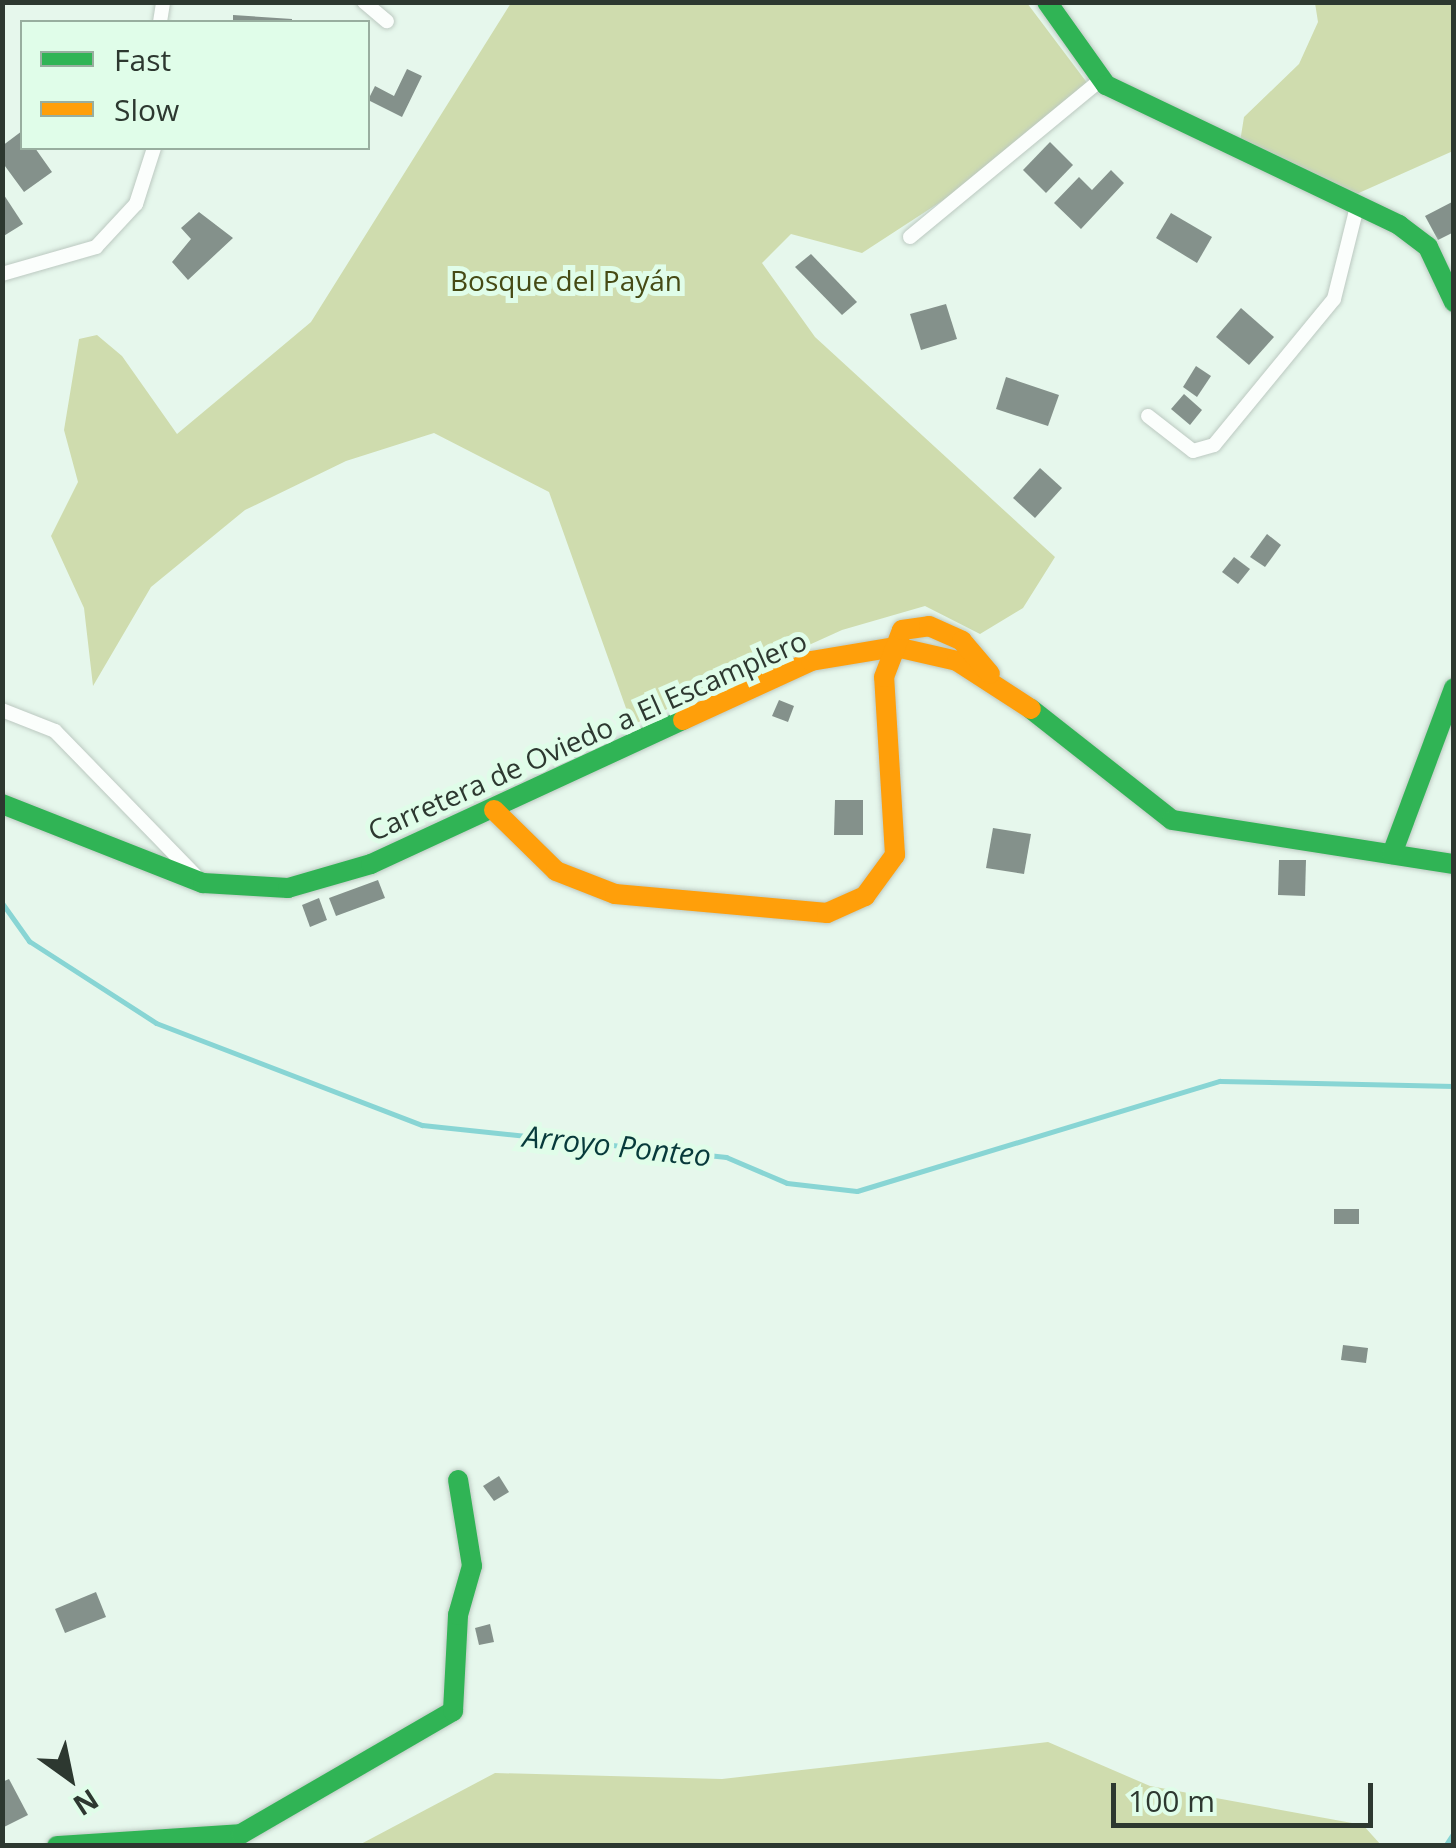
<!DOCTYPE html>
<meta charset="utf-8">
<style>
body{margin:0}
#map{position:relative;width:1456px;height:1848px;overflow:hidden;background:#e6f7ec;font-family:"Open Sans",sans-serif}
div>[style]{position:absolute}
.forest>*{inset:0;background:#cfdcae}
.stream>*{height:5px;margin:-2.5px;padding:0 2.5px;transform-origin:2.5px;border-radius:2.5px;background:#88d5d4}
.building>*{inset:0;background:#84918b}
.roads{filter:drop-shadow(0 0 2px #bcc9c1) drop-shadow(0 0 2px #bcc9c1)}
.street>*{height:14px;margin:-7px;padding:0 7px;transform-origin:7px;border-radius:7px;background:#fbfefc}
.fast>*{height:20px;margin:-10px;padding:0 10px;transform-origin:10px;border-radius:10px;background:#30b455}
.slow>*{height:20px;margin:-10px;padding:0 10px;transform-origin:10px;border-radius:10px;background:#ff9f0a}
span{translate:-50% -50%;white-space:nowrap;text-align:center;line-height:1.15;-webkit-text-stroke:10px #e0fde9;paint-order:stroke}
.park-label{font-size:28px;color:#464a14}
.street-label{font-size:28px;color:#2d3830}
.water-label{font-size:30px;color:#073a3b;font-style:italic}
.frame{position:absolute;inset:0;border:5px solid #2d3830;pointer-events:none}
.legend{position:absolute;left:20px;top:20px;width:350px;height:130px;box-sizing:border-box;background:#e0fde9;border:2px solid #98ae9f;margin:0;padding:12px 18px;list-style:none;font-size:30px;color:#2d3830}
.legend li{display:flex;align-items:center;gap:20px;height:50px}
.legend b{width:50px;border:2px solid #98ae9f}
.north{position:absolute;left:20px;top:1728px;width:100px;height:100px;-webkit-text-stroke:8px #e0fde9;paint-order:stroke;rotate:147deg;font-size:28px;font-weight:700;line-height:40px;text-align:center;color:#2d3830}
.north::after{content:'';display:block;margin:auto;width:35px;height:45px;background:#2d3830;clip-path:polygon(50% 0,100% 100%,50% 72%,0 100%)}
.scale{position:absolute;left:1111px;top:1783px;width:262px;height:45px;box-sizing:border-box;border:5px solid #2d3830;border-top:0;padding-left:12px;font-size:30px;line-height:35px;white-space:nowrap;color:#2d3830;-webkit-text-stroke:8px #e0fde9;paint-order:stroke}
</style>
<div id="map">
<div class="forest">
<i style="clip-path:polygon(511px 3px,1027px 3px,1091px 88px,1011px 156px,862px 253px,791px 234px,762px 263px,815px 337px,1055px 557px,1023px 608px,980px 634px,925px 606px,842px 630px,632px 725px,549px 492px,434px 433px,346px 461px,245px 510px,151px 587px,93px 686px,84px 608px,51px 536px,78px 482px,64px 430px,79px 339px,97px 335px,122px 356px,177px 434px,311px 322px)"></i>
<i style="clip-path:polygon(1315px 3px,1453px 3px,1453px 151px,1352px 196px,1240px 142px,1244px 117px,1299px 64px,1318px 22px)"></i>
<i style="clip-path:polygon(1048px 1742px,1150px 1786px,1363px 1825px,1381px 1845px,359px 1845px,495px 1773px,722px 1779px)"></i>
</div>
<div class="stream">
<i style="left:2px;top:903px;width:47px;rotate:54.6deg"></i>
<i style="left:29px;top:941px;width:151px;rotate:32.8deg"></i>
<i style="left:156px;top:1023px;width:285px;rotate:21deg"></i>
<i style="left:422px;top:1125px;width:306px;rotate:6deg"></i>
<i style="left:726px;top:1157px;width:66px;rotate:23.1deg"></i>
<i style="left:787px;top:1183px;width:70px;rotate:6.5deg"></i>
<i style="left:857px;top:1191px;width:379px;rotate:-16.9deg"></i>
<i style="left:1220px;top:1081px;width:234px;rotate:1.2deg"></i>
<i style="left:1445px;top:1846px;width:17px;rotate:-57deg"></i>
</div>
<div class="building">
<i style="clip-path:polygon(233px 15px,292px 19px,292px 22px,233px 22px)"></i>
<i style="clip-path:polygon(407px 69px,422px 76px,402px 117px,368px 100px,375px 86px,394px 96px)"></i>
<i style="clip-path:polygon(22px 131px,22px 148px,35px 148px,52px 172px,24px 192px,2px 162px,2px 146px)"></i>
<i style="clip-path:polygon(1050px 142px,1073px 165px,1046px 193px,1023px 170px)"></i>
<i style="clip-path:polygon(1111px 170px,1124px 183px,1081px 229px,1054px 203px,1079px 177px,1092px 190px)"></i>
<i style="clip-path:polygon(2px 192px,23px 224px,2px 237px)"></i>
<i style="clip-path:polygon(1454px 201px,1454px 232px,1438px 240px,1425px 216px)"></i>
<i style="clip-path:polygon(199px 212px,233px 238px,188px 280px,172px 262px,191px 239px,181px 228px)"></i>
<i style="clip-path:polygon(1171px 213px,1212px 237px,1197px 263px,1156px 238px)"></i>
<i style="clip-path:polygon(811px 254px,857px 302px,842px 315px,795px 267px)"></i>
<i style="clip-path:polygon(946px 304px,957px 339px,921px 350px,910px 314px)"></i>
<i style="clip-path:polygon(1241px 308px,1274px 337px,1249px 365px,1216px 337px)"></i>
<i style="clip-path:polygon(1196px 366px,1211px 376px,1197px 397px,1183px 387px)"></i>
<i style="clip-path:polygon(1006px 377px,1059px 395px,1048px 426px,996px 409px)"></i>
<i style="clip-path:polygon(1184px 394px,1202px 410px,1190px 425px,1171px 409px)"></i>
<i style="clip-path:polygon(1040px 468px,1062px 488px,1035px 518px,1013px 498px)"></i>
<i style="clip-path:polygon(1267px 534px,1281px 545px,1265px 567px,1250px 557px)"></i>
<i style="clip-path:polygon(1234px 557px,1250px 569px,1238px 584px,1222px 572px)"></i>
<i style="clip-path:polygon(779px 700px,794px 706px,788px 722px,772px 716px)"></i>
<i style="clip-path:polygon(835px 800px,863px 800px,863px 835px,834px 835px)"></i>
<i style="clip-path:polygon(993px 828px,1031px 834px,1024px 874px,986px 868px)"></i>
<i style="clip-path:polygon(1279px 860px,1306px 860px,1305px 896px,1278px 895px)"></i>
<i style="clip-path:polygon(378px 880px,385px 898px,336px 916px,329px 898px)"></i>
<i style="clip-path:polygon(319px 898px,327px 920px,310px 927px,302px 905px)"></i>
<i style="clip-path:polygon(1334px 1209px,1359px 1209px,1359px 1224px,1334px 1224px)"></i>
<i style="clip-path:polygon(1343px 1345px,1368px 1348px,1366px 1363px,1341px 1360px)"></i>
<i style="clip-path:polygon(499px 1476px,509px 1492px,494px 1501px,483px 1486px)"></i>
<i style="clip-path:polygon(96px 1592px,106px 1617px,65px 1633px,55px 1609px)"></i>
<i style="clip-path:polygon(490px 1624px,494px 1642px,479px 1645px,475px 1628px)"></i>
<i style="clip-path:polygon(9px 1779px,28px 1815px,4px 1827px,2px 1782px)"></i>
</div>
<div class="roads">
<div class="street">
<i style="left:364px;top:2px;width:30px;rotate:40deg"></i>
<i style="left:160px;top:22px;width:20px;rotate:-81deg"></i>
<i style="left:910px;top:237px;width:249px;rotate:-39.5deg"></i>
<i style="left:2px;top:274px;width:98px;rotate:-16deg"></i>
<i style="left:96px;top:247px;width:59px;rotate:-47.1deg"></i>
<i style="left:136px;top:204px;width:59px;rotate:-72.2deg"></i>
<i style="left:1148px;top:416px;width:57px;rotate:37.9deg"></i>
<i style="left:1193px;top:451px;width:22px;rotate:-16deg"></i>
<i style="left:1214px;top:445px;width:189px;rotate:-50.6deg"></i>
<i style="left:1334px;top:299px;width:95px;rotate:-76deg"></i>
<i style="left:2px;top:710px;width:57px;rotate:21.6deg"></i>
<i style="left:55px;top:731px;width:202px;rotate:45.8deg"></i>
</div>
<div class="fast">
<i style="left:1047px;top:2px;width:102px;rotate:54.6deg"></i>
<i style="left:1106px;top:85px;width:325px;rotate:25.5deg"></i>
<i style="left:1399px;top:225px;width:36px;rotate:37deg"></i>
<i style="left:1428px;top:247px;width:61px;rotate:64.7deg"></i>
<i style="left:1031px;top:709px;width:179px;rotate:38.2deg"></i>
<i style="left:1172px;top:820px;width:285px;rotate:8.9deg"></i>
<i style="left:2px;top:804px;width:216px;rotate:21.5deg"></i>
<i style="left:203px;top:883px;width:85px;rotate:3.4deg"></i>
<i style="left:288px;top:888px;width:86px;rotate:-16.1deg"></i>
<i style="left:371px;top:864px;width:344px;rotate:-24.8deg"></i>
<i style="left:1392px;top:854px;width:177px;rotate:-69.5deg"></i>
<i style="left:57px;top:1846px;width:184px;rotate:-3.7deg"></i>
<i style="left:241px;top:1834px;width:245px;rotate:-30.1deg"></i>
<i style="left:453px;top:1711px;width:96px;rotate:-87deg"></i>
<i style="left:458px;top:1615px;width:51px;rotate:-74.1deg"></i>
<i style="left:472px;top:1566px;width:87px;rotate:-99.2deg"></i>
</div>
<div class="slow">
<i style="left:683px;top:720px;width:141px;rotate:-24.7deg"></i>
<i style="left:811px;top:661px;width:86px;rotate:-9.4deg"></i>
<i style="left:896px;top:647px;width:63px;rotate:12.9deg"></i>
<i style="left:957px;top:661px;width:88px;rotate:33deg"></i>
<i style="left:494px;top:810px;width:87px;rotate:44.5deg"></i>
<i style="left:556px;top:871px;width:63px;rotate:21.3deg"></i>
<i style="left:615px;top:894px;width:213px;rotate:5.1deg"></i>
<i style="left:827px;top:913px;width:42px;rotate:-24.1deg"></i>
<i style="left:865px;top:896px;width:51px;rotate:-53.8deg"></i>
<i style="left:895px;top:855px;width:178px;rotate:-93.5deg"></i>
<i style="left:884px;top:677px;width:50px;rotate:-69deg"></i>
<i style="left:902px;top:630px;width:27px;rotate:-8deg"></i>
<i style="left:929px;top:626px;width:36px;rotate:24deg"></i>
<i style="left:962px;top:641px;width:43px;rotate:49.7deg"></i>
</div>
</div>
<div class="park-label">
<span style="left:566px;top:280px">Bosque del Payán</span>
</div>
<div class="street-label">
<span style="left:587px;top:735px;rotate:-24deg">Carretera de Oviedo a El Escamplero</span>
</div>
<div class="water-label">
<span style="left:617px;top:1146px;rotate:6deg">Arroyo Ponteo</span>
</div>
<div class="frame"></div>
<ul class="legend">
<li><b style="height:12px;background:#30b455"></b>Fast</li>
<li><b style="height:12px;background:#ff9f0a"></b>Slow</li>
</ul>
<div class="north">N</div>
<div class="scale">100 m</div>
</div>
